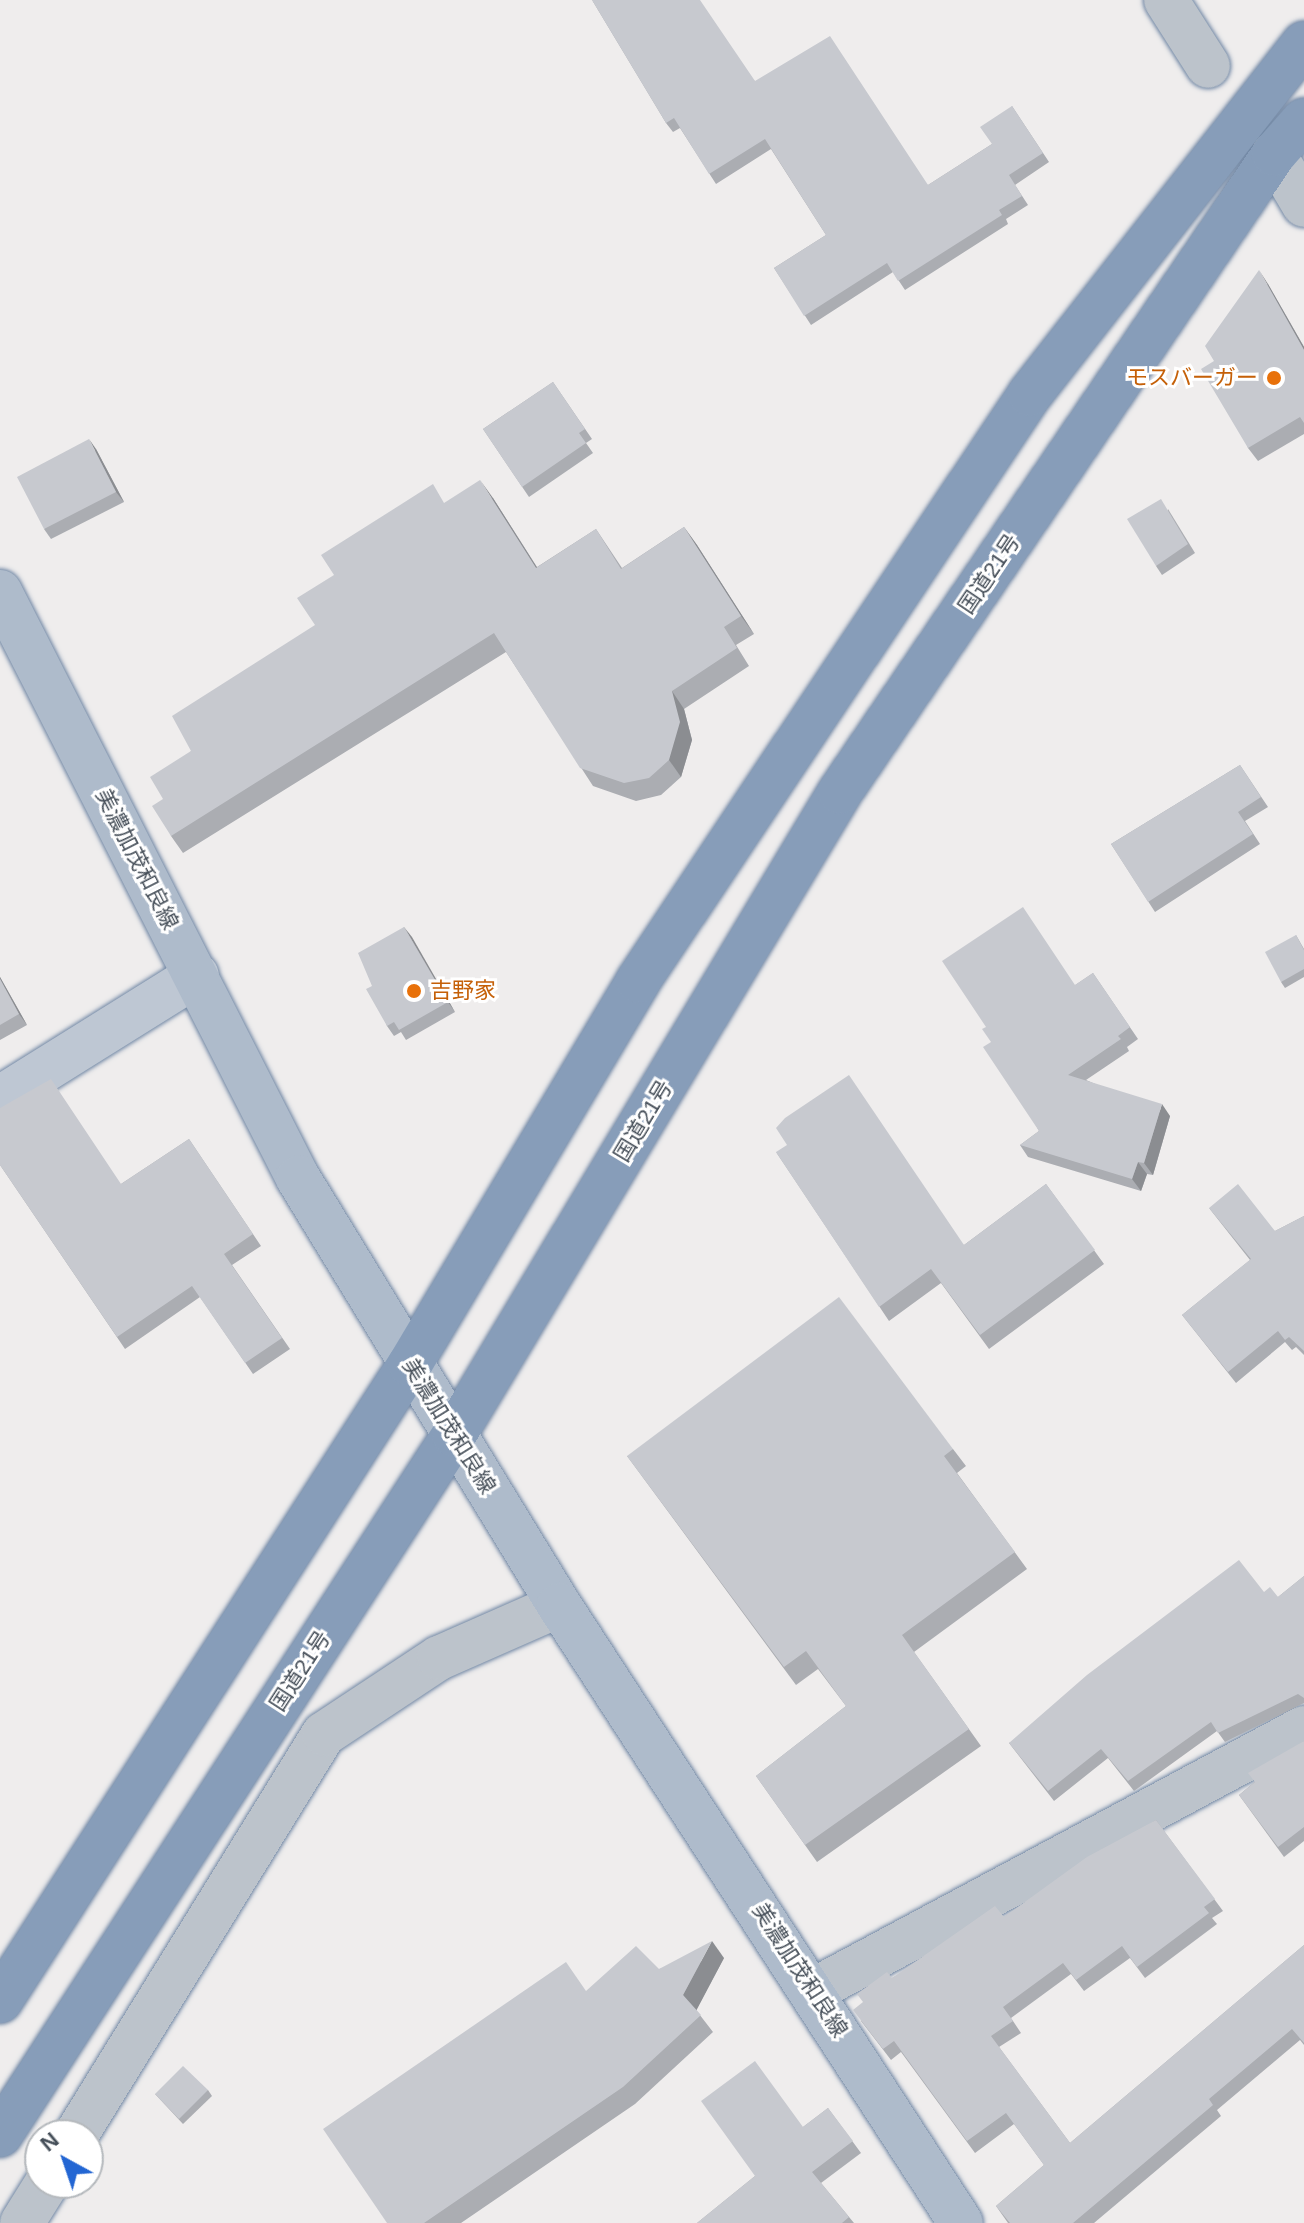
<!DOCTYPE html>
<meta charset="utf-8">
<style>
body{margin:0}
#map{position:relative;width:1304px;height:2223px;overflow:hidden;background:#efeded;font-family:Arial,"Noto Sans JP",sans-serif}
div>[style]{position:absolute}
.roads{filter:drop-shadow(0 0 2px #7288a5) drop-shadow(0 0 2px #7288a5)}
.street>*{height:44px;margin:-22px;padding:0 22px;transform-origin:22px;border-radius:22px;background:#bcc3cb}
.secondary>*{height:44px;margin:-22px;padding:0 22px;transform-origin:22px;border-radius:22px;background:#bec7d3}
.primary>*{height:44px;margin:-22px;padding:0 22px;transform-origin:22px;border-radius:22px;background:#aebbcb}
.highway>*{height:44px;margin:-22px;padding:0 22px;transform-origin:22px;border-radius:22px;background:#879db9}
.wall>*{inset:0;background:#abadb2}
.shaded-wall>*{inset:0;background:#8b8d91}
.building>*{inset:0;background:#c7c9cf}
.dots>*{width:22px;height:22px;translate:-50% -50%;box-sizing:border-box;border:4px solid #fff;border-radius:50%}
span{translate:-50% -50%;white-space:nowrap;text-align:center;line-height:1.15;-webkit-text-stroke:6px #fff;paint-order:stroke}
.food-label{font-size:22px;color:#c56008}
.right{translate:-100% -50%;text-align:right}
.left{translate:0 -50%;text-align:left}
.street-label{font-size:22px;color:#464f59}
.north{position:absolute;left:24px;top:2119px;width:80px;height:80px;box-sizing:border-box;background:#fff;border:2px solid #b5b9bd;border-radius:50%;rotate:320deg;font-size:22px;font-weight:700;line-height:32px;text-align:center;color:#464f59}
.north::after{content:'';display:block;margin:auto;width:28px;height:36px;background:#2366d3;clip-path:polygon(50% 0,100% 100%,50% 72%,0 100%)}
</style>
<div id="map">
<div class="roads">
<div class="street">
<i style="left:1166px;top:0;width:78px;rotate:57.5deg"></i>
<i style="left:1274px;top:154px;width:59px;rotate:59.5deg"></i>
<i style="left:814px;top:1990px;width:556px;rotate:-28.13deg"></i>
<i style="left:76px;top:2135px;width:471px;rotate:-58.3deg"></i>
<i style="left:324px;top:1734px;width:138px;rotate:-33.5deg"></i>
<i style="left:439px;top:1658px;width:131px;rotate:-23.8deg"></i>
<i style="left:22px;top:2223px;width:47px;rotate:-58deg"></i>
</div>
<div class="secondary">
<i style="left:0;top:1098px;width:232px;rotate:-32deg"></i>
</div>
<div class="primary">
<i style="left:0;top:592px;width:657px;rotate:63.05deg"></i>
<i style="left:298px;top:1178px;width:500px;rotate:58.57deg"></i>
<i style="left:559px;top:1605px;width:737px;rotate:56.96deg"></i>
</div>
<div class="highway">
<i style="left:0;top:2001px;width:758px;rotate:-57.23deg"></i>
<i style="left:410px;top:1364px;width:446px;rotate:-59.2deg"></i>
<i style="left:638px;top:981px;width:706px;rotate:-56.26deg"></i>
<i style="left:1030px;top:394px;width:445px;rotate:-52deg"></i>
<i style="left:0;top:2135px;width:834px;rotate:-57.03deg"></i>
<i style="left:454px;top:1435px;width:750px;rotate:-59.02deg"></i>
<i style="left:840px;top:792px;width:772px;rotate:-55.77deg"></i>
<i style="left:1274px;top:154px;width:45px;rotate:-48.6deg"></i>
</div>
</div>
<div class="wall">
<i style="clip-path:polygon(592px 0,755px 81px,928px 185px,992px 144px,1012px 106px,1049px 162px,1015px 185px,1028px 205px,1006px 219px,1008px 224px,905px 290px,893px 272px,811px 325px,774px 268px,826px 235px,771px 149px,716px 184px,680px 128px,673px 132px,666px 123px)"></i>
<i style="clip-path:polygon(1268px 284px,1304px 347px,1304px 434px,1258px 461px,1248px 448px,1214px 361px)"></i>
<i style="clip-path:polygon(553px 382px,592px 439px,586px 443px,593px 453px,529px 497px,483px 429px)"></i>
<i style="clip-path:polygon(96px 449px,124px 502px,51px 539px,44px 529px)"></i>
<i style="clip-path:polygon(493px 498px,537px 567px,596px 529px,622px 568px,684px 527px,697px 545px,754px 634px,736px 645px,749px 666px,684px 709px,692px 740px,681px 777px,661px 795px,636px 801px,593px 786px,506px 652px,183px 853px,171px 836px,163px 799px,191px 751px,445px 503px)"></i>
<i style="clip-path:polygon(1168px 509px,1195px 553px,1162px 575px,1156px 566px)"></i>
<i style="clip-path:polygon(1240px 765px,1268px 807px,1245px 821px,1260px 844px,1155px 912px,1111px 844px)"></i>
<i style="clip-path:polygon(404px 927px,455px 1012px,406px 1040px,401px 1032px,394px 1036px,387px 1026px,372px 986px)"></i>
<i style="clip-path:polygon(1296px 935px,1304px 949px,1304px 977px,1285px 988px,1281px 982px)"></i>
<i style="clip-path:polygon(1093px 973px,1138px 1039px,1127px 1047px,1129px 1051px,1086px 1080px,1170px 1116px,1153px 1175px,1147px 1174px,1141px 1191px,1028px 1157px,1020px 1145px,1039px 1131px,991px 1042px)"></i>
<i style="clip-path:polygon(0 977px,27px 1025px,0 1040px)"></i>
<i style="clip-path:polygon(189px 1139px,261px 1246px,232px 1265px,290px 1349px,253px 1374px,200px 1297px,125px 1349px,0 1165px,121px 1184px)"></i>
<i style="clip-path:polygon(776px 1152px,964px 1245px,1046px 1184px,1104px 1264px,989px 1349px,941px 1283px,889px 1321px)"></i>
<i style="clip-path:polygon(1209px 1208px,1275px 1231px,1304px 1216px,1304px 1355px,1296px 1347px,1292px 1350px,1285px 1342px,1236px 1383px,1182px 1315px,1250px 1260px)"></i>
<i style="clip-path:polygon(953px 1449px,966px 1466px,957px 1473px,1027px 1569px,914px 1652px,981px 1746px,817px 1862px,756px 1776px,846px 1706px,818px 1669px,796px 1685px,627px 1456px)"></i>
<i style="clip-path:polygon(1304px 1576px,1304px 1703px,1225px 1742px,1217px 1731px,1134px 1791px,1108px 1758px,1054px 1801px,1009px 1743px,1264px 1592px,1278px 1597px)"></i>
<i style="clip-path:polygon(1304px 1741px,1304px 1841px,1284px 1857px,1239px 1795px)"></i>
<i style="clip-path:polygon(1156px 1820px,1223px 1911px,1212px 1918px,1217px 1924px,1145px 1978px,1130px 1958px,1084px 1991px,1071px 1974px,1011px 2018px,1021px 2033px,999px 2047px,1070px 2143px,1304px 1945px,1304px 2045px,1300px 2040px,1217px 2110px,1221px 2116px,1094px 2223px,1008px 2223px,996px 2206px,1044px 2165px,1014px 2124px,975px 2153px,901px 2052px,891px 2060px,861px 2021px,892px 1978px,1004px 1917px)"></i>
<i style="clip-path:polygon(724px 1958px,696px 2010px,713px 2032px,635px 2104px,461px 2223px,387px 2223px,587px 1991px,659px 1969px)"></i>
<i style="clip-path:polygon(208px 2090px,212px 2096px,183px 2124px,155px 2094px)"></i>
<i style="clip-path:polygon(828px 2108px,861px 2153px,821px 2183px,854px 2223px,697px 2223px,755px 2176px,803px 2127px)"></i>
</div>
<div class="shaded-wall">
<i style="clip-path:polygon(1259px 270px,1268px 284px,1304px 347px,1304px 350px)"></i>
<i style="clip-path:polygon(89px 439px,96px 449px,124px 502px,116px 492px)"></i>
<i style="clip-path:polygon(480px 480px,493px 498px,548px 585px,536px 568px)"></i>
<i style="clip-path:polygon(684px 527px,697px 545px,754px 634px,741px 616px)"></i>
<i style="clip-path:polygon(672px 691px,684px 709px,692px 740px,681px 777px,669px 760px)"></i>
<i style="clip-path:polygon(404px 927px,412px 937px,455px 1012px,448px 1002px)"></i>
<i style="clip-path:polygon(0 977px,27px 1025px,19px 1014px,0 979px)"></i>
<i style="clip-path:polygon(1162px 1104px,1170px 1116px,1153px 1175px,1144px 1163px)"></i>
<i style="clip-path:polygon(1138px 1162px,1147px 1174px,1141px 1191px,1132px 1179px)"></i>
<i style="clip-path:polygon(712px 1941px,724px 1958px,695px 2013px,683px 1995px)"></i>
</div>
<div class="building">
<i style="clip-path:polygon(592px 0,700px 0,755px 81px,830px 36px,928px 185px,992px 144px,980px 127px,1012px 106px,1043px 153px,1009px 175px,1022px 196px,999px 210px,1002px 215px,898px 281px,887px 263px,804px 316px,774px 268px,826px 235px,765px 139px,709px 174px,674px 118px,666px 123px)"></i>
<i style="clip-path:polygon(1259px 270px,1304px 350px,1304px 423px,1300px 417px,1248px 448px,1201px 369px,1214px 361px,1205px 346px)"></i>
<i style="clip-path:polygon(553px 382px,585px 429px,579px 433px,586px 443px,522px 487px,483px 429px)"></i>
<i style="clip-path:polygon(89px 439px,116px 492px,44px 529px,17px 477px)"></i>
<i style="clip-path:polygon(480px 480px,536px 568px,596px 529px,621px 569px,684px 527px,741px 616px,724px 627px,737px 648px,672px 691px,680px 722px,669px 760px,649px 778px,624px 783px,580px 768px,494px 633px,171px 836px,152px 806px,163px 799px,150px 777px,191px 751px,172px 716px,315px 625px,297px 598px,334px 575px,321px 555px,433px 484px,444px 503px)"></i>
<i style="clip-path:polygon(1161px 499px,1188px 544px,1156px 566px,1127px 519px)"></i>
<i style="clip-path:polygon(1240px 765px,1261px 797px,1238px 812px,1253px 834px,1148px 902px,1111px 844px)"></i>
<i style="clip-path:polygon(1023px 907px,1075px 985px,1093px 973px,1130px 1027px,1118px 1036px,1121px 1039px,1068px 1075px,1162px 1104px,1144px 1163px,1138px 1162px,1132px 1179px,1020px 1145px,1039px 1131px,983px 1047px,991px 1042px,982px 1029px,986px 1027px,942px 961px)"></i>
<i style="clip-path:polygon(404px 927px,448px 1002px,399px 1030px,394px 1022px,387px 1026px,366px 989px,372px 986px,358px 953px)"></i>
<i style="clip-path:polygon(1296px 935px,1304px 950px,1304px 969px,1281px 982px,1265px 952px)"></i>
<i style="clip-path:polygon(0 979px,19px 1014px,0 1025px)"></i>
<i style="clip-path:polygon(849px 1075px,964px 1245px,1046px 1184px,1095px 1250px,980px 1335px,931px 1269px,879px 1307px,776px 1152px,787px 1145px,776px 1128px,785px 1118px)"></i>
<i style="clip-path:polygon(51px 1079px,121px 1184px,189px 1139px,253px 1234px,224px 1254px,282px 1338px,245px 1363px,192px 1286px,117px 1337px,0 1165px,0 1108px)"></i>
<i style="clip-path:polygon(1238px 1184px,1275px 1231px,1304px 1216px,1304px 1351px,1289px 1337px,1285px 1340px,1278px 1331px,1228px 1372px,1182px 1315px,1251px 1259px,1209px 1208px)"></i>
<i style="clip-path:polygon(839px 1297px,953px 1449px,944px 1456px,1015px 1552px,902px 1635px,969px 1729px,805px 1845px,756px 1776px,846px 1706px,806px 1651px,784px 1667px,627px 1456px)"></i>
<i style="clip-path:polygon(1239px 1560px,1264px 1592px,1270px 1587px,1278px 1597px,1304px 1576px,1304px 1698px,1298px 1694px,1218px 1733px,1211px 1722px,1128px 1781px,1101px 1749px,1048px 1791px,1009px 1743px,1087px 1675px)"></i>
<i style="clip-path:polygon(1304px 1741px,1304px 1827px,1278px 1847px,1239px 1795px,1255px 1782px,1248px 1773px)"></i>
<i style="clip-path:polygon(1156px 1820px,1215px 1899px,1204px 1907px,1209px 1913px,1137px 1967px,1122px 1946px,1076px 1980px,1063px 1963px,1003px 2007px,1013px 2021px,991px 2036px,1070px 2143px,1304px 1945px,1304px 2043px,1292px 2029px,1209px 2099px,1213px 2105px,1073px 2223px,1010px 2223px,996px 2206px,1044px 2165px,1006px 2113px,967px 2141px,894px 2041px,883px 2049px,853px 2010px,863px 2002px,857px 1994px,887px 1972px,892px 1978px,995px 1906px,1004px 1917px,1087px 1857px)"></i>
<i style="clip-path:polygon(712px 1941px,683px 1995px,701px 2015px,623px 2087px,424px 2223px,387px 2223px,323px 2129px,566px 1962px,586px 1991px,636px 1946px,659px 1969px)"></i>
<i style="clip-path:polygon(755px 2061px,803px 2127px,828px 2108px,853px 2141px,812px 2172px,849px 2217px,842px 2223px,697px 2223px,755px 2176px,701px 2101px)"></i>
<i style="clip-path:polygon(183px 2066px,208px 2090px,179px 2119px,155px 2094px)"></i>
</div>
<div class="dots">
<i style="left:1274px;top:378px;background:#e8710a"></i>
<i style="left:414px;top:991px;background:#e8710a"></i>
</div>
<div class="food-label">
<span class="right" style="left:1258px;top:378px">モスバーガー</span>
<span class="left" style="left:430px;top:991px">吉野家</span>
</div>
<div class="street-label">
<span style="left:989px;top:574px;rotate:-56deg">国道21号</span>
<span style="left:137px;top:859px;rotate:63deg">美濃加茂和良線</span>
<span style="left:643px;top:1121px;rotate:-59deg">国道21号</span>
<span style="left:449px;top:1426px;rotate:58deg">美濃加茂和良線</span>
<span style="left:300px;top:1671px;rotate:-57deg">国道21号</span>
<span style="left:800px;top:1970px;rotate:57deg">美濃加茂和良線</span>
</div>
<div class="north">N</div>
</div>
